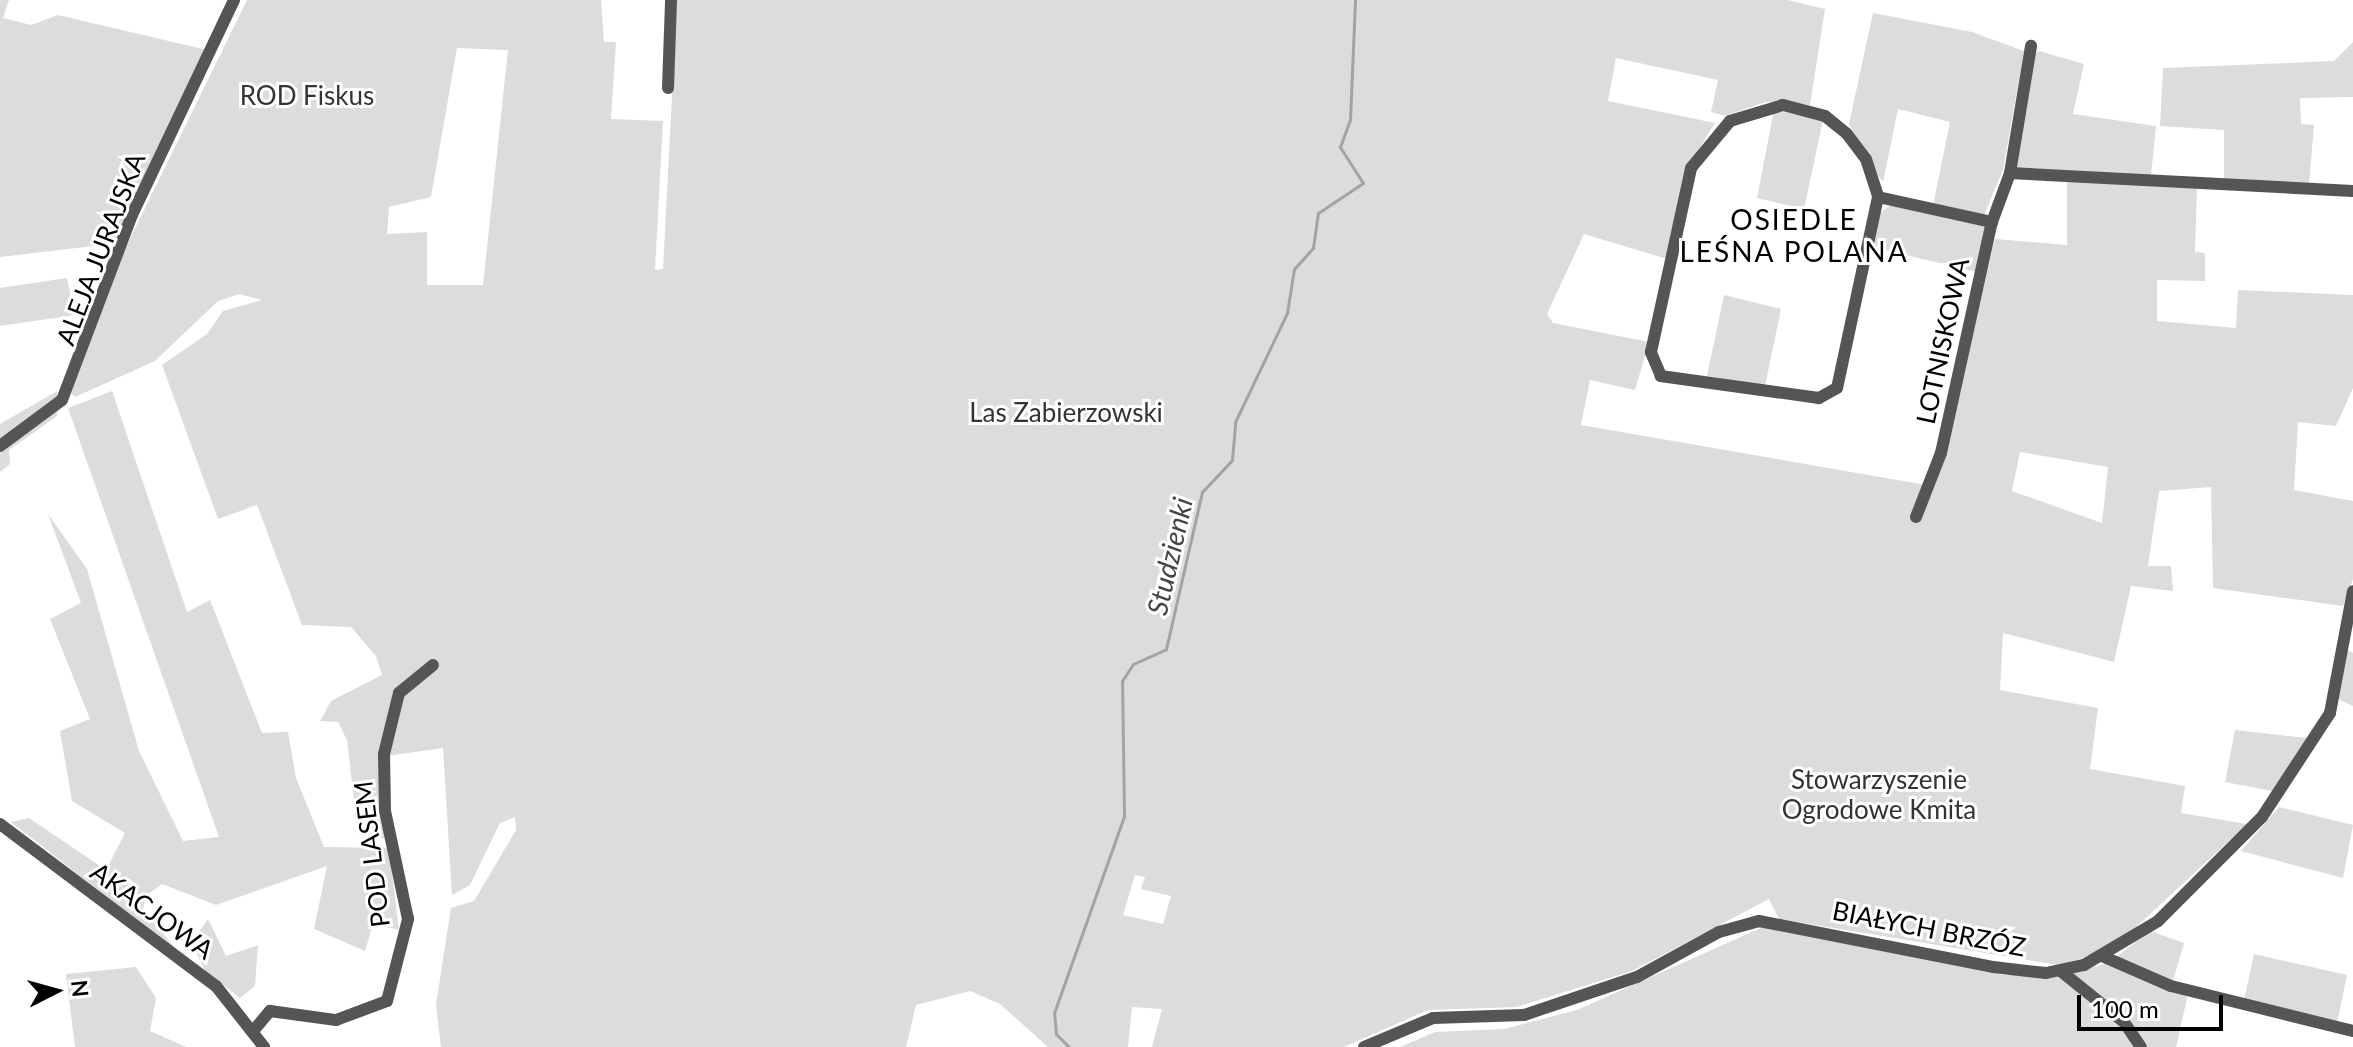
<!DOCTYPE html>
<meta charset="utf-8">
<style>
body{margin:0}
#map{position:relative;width:2353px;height:1047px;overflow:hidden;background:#fff;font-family:Lato,sans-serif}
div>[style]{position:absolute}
.green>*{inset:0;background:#dcdcdc}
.stream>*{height:3px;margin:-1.5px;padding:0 1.5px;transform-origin:1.5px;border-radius:1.5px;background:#a3a3a3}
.street>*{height:12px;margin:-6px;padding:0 6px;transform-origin:6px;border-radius:6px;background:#555}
span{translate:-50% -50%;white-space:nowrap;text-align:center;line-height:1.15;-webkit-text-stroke:6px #fff;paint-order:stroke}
.park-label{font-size:26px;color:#333}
.street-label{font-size:26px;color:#000}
.neighbourhood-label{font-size:28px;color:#000;letter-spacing:2px}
.water-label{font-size:28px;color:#444;font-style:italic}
.north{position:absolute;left:16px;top:951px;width:80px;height:80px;-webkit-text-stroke:6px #fff;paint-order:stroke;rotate:84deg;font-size:22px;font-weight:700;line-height:32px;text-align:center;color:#000}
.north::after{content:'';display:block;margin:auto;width:28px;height:36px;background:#000;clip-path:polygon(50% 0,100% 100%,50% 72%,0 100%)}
.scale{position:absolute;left:2077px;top:995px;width:146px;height:36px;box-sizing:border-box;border:4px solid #000;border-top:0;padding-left:10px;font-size:24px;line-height:28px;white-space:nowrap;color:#000;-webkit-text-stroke:6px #fff;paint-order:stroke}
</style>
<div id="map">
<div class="green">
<i style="clip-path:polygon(0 0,9px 0,3px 18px,31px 25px,58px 15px,207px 50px,119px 243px,0 257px)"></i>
<i style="clip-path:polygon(evenodd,247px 0,601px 0,604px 42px,616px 42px,611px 119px,663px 121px,655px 270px,663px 269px,677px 0,1788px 0,1825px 9px,1810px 105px,1766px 102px,1725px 116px,1711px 112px,1718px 80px,1616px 58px,1608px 101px,1715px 123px,1687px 168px,1667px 259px,1584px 234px,1547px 314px,1553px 323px,1649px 342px,1635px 390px,1590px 380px,1581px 425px,1926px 485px,1914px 524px,1940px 469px,1995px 239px,2067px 245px,2067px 179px,2197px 185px,2195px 252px,2205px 253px,2205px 281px,2157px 280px,2157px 321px,2236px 328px,2238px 290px,2353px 295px,2353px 388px,2336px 426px,2298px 422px,2294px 490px,2353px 501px,2353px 579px,2343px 606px,2213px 588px,2211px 487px,2159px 491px,2148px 566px,2171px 566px,2173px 591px,2131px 586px,2114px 662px,2003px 633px,2000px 690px,2098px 708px,2090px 769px,2185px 786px,2181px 813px,2247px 824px,2120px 942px,2064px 966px,1779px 919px,1769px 899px,1632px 971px,1517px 1007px,1428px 1010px,1344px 1047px,1152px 1047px,1162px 1009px,1132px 1007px,1128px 1047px,1048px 1047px,1000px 1004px,970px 991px,916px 1005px,906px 1047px,441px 1047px,436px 1005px,451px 908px,474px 901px,516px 830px,515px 817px,500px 823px,470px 885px,452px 895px,443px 748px,387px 756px,399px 703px,417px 682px,414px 675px,396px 692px,385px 732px,387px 839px,358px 834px,347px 740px,338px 722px,320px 721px,331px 701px,382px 675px,376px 656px,351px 627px,302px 625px,257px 505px,218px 519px,162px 365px,207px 334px,223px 311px,262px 300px,239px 294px,218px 301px,155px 361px,75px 397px,70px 392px,122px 255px,247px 0,457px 48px,508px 50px,483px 285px,427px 285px,427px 232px,387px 234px,389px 207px,431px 197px,457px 48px,247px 0,2020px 452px,2108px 467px,2102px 523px,2012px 491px,2020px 452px,247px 0,1135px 875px,1145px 877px,1141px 889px,1171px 896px,1163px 924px,1123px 915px,1135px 875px)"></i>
<i style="clip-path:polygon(1873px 13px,1972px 32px,2024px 51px,2003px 170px,1984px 215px,1933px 206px,1950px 122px,1898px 109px,1883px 182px,1876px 173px,1849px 124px)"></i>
<i style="clip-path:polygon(2353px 42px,2353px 97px,2300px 98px,2301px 124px,2314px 125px,2309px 185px,2224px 179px,2224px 130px,2160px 126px,2163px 68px,2334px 61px)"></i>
<i style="clip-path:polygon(2039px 51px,2084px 64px,2073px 114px,2156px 126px,2151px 176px,2017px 169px,2032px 54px)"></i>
<i style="clip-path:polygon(1774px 110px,1823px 120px,1804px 209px,1757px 198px)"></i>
<i style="clip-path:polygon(1892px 204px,1985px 225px,1977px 272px,1872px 247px,1879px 214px)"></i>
<i style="clip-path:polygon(67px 278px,75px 315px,0 326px,0 288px)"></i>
<i style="clip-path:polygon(1724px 295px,1781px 309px,1765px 386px,1707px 376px)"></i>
<i style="clip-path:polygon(57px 391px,57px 416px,9px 450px,10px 464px,0 472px,0 424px)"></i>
<i style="clip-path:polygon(112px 391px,187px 612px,210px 600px,262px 733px,288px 732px,296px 778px,324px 847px,389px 848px,399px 930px,373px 924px,365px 951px,314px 929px,327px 866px,216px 905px,162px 884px,146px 896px,143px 909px,179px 953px,11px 822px,29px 818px,106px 870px,125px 833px,72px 801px,60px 731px,90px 719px,50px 619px,81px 603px,48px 514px,87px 569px,139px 751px,183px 841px,219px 837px,68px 408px)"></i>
<i style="clip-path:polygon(2347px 650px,2353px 653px,2353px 706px,2338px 699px)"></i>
<i style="clip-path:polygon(2235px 730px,2307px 738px,2272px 791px,2225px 782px)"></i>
<i style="clip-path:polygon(2279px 807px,2353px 825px,2343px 878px,2241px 851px)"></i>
<i style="clip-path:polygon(208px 919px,226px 956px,258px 945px,255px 986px,240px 998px,205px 971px,192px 943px)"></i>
<i style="clip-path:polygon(1763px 927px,2003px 975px,2065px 976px,2110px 962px,2188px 994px,2176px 1047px,1400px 1047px,1435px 1032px,1504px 1029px,1577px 1010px)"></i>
<i style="clip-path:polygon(2150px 931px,2184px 943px,2173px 981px,2116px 957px)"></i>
<i style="clip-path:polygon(2254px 954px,2347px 975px,2337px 1023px,2244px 1000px)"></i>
<i style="clip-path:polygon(136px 967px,156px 998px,150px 1031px,186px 1047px,75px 1047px,66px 974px)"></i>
</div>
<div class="stream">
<i style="left:1069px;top:1047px;width:18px;rotate:-135deg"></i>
<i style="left:1056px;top:1034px;width:21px;rotate:-95deg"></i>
<i style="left:1054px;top:1013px;width:209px;rotate:-70.4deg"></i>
<i style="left:1124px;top:816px;width:135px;rotate:-90.8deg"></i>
<i style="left:1122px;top:681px;width:20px;rotate:-57deg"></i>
<i style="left:1133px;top:664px;width:36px;rotate:-24deg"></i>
<i style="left:1166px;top:649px;width:161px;rotate:-77.1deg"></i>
<i style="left:1202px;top:492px;width:44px;rotate:-46.8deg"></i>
<i style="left:1232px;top:460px;width:38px;rotate:-85deg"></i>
<i style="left:1235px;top:422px;width:121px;rotate:-64.5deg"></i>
<i style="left:1287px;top:313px;width:45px;rotate:-81deg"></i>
<i style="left:1294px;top:269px;width:28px;rotate:-48deg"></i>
<i style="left:1313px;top:248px;width:35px;rotate:-82deg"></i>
<i style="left:1318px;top:213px;width:54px;rotate:-33.7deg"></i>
<i style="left:1363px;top:183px;width:43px;rotate:-122.6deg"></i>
<i style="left:1340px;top:147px;width:29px;rotate:-70deg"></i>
<i style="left:1350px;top:120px;width:120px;rotate:-87.6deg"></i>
</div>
<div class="street">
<i style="left:668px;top:88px;width:88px;rotate:-88deg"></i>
<i style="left:1783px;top:105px;width:43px;rotate:14.7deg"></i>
<i style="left:1825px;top:116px;width:28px;rotate:39deg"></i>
<i style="left:1847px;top:134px;width:31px;rotate:53deg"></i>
<i style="left:1866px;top:159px;width:40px;rotate:72deg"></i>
<i style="left:1878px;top:197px;width:195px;rotate:102.1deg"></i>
<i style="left:1837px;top:388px;width:21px;rotate:151deg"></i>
<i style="left:1819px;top:398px;width:160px;rotate:-172.1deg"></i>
<i style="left:1661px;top:376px;width:26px;rotate:-113deg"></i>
<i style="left:1651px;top:352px;width:188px;rotate:-77.7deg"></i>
<i style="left:1691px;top:168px;width:61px;rotate:-50.3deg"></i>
<i style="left:1730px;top:121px;width:55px;rotate:-16.8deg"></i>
<i style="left:2010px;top:173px;width:129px;rotate:-80.6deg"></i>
<i style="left:1878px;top:197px;width:117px;rotate:12.4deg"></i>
<i style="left:0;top:446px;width:77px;rotate:-36.6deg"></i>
<i style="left:62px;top:400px;width:198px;rotate:-69.3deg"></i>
<i style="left:132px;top:215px;width:238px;rotate:-64.6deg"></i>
<i style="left:1916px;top:517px;width:69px;rotate:-68.7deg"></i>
<i style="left:1941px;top:453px;width:237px;rotate:-77.6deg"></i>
<i style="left:1992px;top:222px;width:52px;rotate:-69.8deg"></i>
<i style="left:2010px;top:173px;width:343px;rotate:3deg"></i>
<i style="left:0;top:824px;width:270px;rotate:36.9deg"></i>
<i style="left:216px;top:986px;width:78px;rotate:51.8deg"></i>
<i style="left:2102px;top:956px;width:75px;rotate:23.5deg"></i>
<i style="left:2171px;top:986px;width:187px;rotate:13.9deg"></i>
<i style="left:2062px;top:972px;width:80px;rotate:38.9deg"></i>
<i style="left:2124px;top:1022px;width:30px;rotate:56deg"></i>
<i style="left:254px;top:1030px;width:25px;rotate:-50deg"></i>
<i style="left:270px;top:1011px;width:67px;rotate:7.8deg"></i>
<i style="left:336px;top:1020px;width:54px;rotate:-20.4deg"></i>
<i style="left:387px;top:1001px;width:85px;rotate:-75.6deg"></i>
<i style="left:408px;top:919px;width:110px;rotate:-102deg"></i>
<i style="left:385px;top:811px;width:57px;rotate:-91deg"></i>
<i style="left:384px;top:754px;width:63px;rotate:-76.2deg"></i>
<i style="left:399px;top:693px;width:44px;rotate:-39.5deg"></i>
<i style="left:1364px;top:1047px;width:75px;rotate:-22.8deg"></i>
<i style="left:1433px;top:1018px;width:91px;rotate:-1.9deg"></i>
<i style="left:1524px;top:1015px;width:119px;rotate:-18.6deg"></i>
<i style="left:1637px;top:977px;width:94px;rotate:-28.8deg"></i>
<i style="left:1719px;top:932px;width:41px;rotate:-15.4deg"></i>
<i style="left:1759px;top:921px;width:238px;rotate:11.1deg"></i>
<i style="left:1993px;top:967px;width:53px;rotate:6.5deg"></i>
<i style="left:2046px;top:973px;width:39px;rotate:-12deg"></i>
<i style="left:2084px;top:965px;width:86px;rotate:-30.7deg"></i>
<i style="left:2158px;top:921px;width:147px;rotate:-45deg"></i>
<i style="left:2262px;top:817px;width:124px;rotate:-56.8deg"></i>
<i style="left:2330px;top:713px;width:124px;rotate:-79.3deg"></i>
</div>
<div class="park-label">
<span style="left:307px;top:96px">ROD Fiskus</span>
<span style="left:1066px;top:413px">Las Zabierzowski</span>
<span style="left:1879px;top:795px">Stowarzyszenie<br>Ogrodowe Kmita</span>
</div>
<div class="street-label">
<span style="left:101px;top:249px;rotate:-69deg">ALEJA JURAJSKA</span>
<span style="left:1943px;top:341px;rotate:-78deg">LOTNISKOWA</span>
<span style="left:372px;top:854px;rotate:-97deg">POD LASEM</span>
<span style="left:152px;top:911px;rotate:36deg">AKACJOWA</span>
<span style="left:1929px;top:929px;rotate:11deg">BIAŁYCH BRZÓZ</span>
</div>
<div class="neighbourhood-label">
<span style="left:1794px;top:235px">OSIEDLE<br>LEŚNA POLANA</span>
</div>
<div class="water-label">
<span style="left:1169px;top:556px;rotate:-77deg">Studzienki</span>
</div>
<div class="north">N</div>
<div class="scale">100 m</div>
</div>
